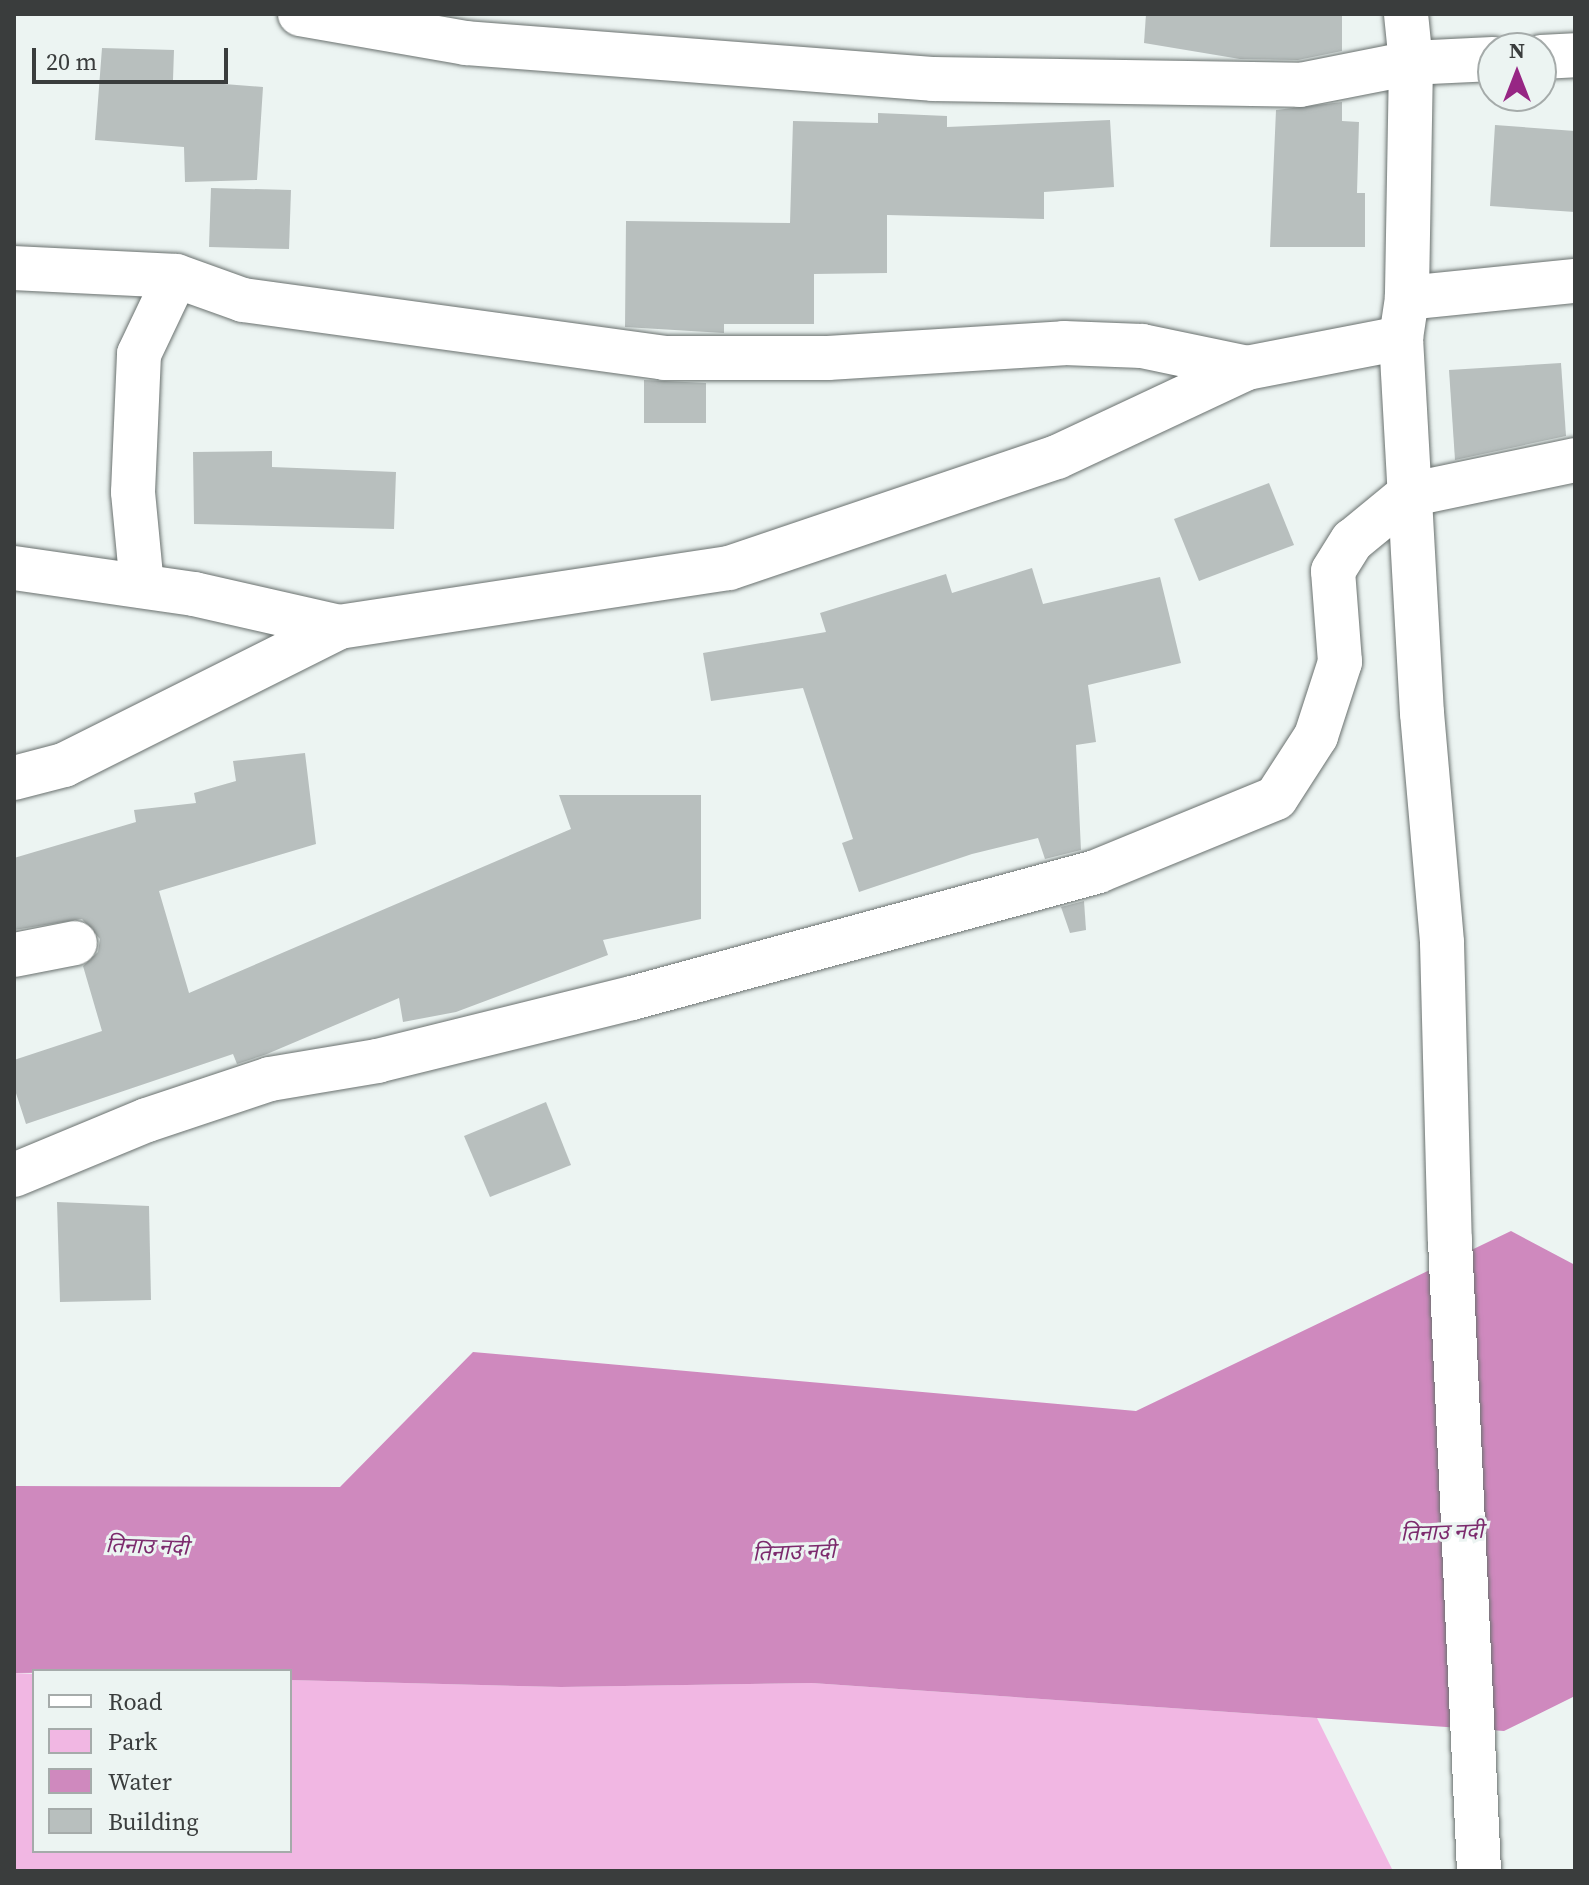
<!DOCTYPE html>
<meta charset="utf-8">
<style>
body{margin:0}
#map{position:relative;width:1589px;height:1885px;overflow:hidden;background:#ecf4f2;font-family:"Source Serif 4","Noto Sans Devanagari",serif}
div>[style]{position:absolute}
.green>*{inset:0;background:#f1b7e3}
.water>*{inset:0;background:#cf89be}
.building>*{inset:0;background:#b8bfbe}
.roads{filter:drop-shadow(0 0 2px #6a716f) drop-shadow(0 0 2px #6a716f)}
.minor>*{height:44px;margin:-22px;padding:0 22px;transform-origin:22px;border-radius:22px;background:#fff}
span{translate:-50% -50%;white-space:nowrap;text-align:center;line-height:1.15;-webkit-text-stroke:6px #ecf4f2;paint-order:stroke}
.water-label{font-size:22px;color:#7c2a6d;font-style:italic}
.frame{position:absolute;inset:0;border:16px solid #3a3d3d;pointer-events:none}
.legend{position:absolute;left:32px;top:1669px;width:260px;height:184px;box-sizing:border-box;background:#ecf4f2;border:2px solid #a5abaa;margin:0;padding:10px 14px;list-style:none;font-size:24px;color:#3a3d3d}
.legend li{display:flex;align-items:center;gap:16px;height:40px}
.legend b{width:40px;border:2px solid #a5abaa}
.north{position:absolute;left:1477px;top:32px;width:80px;height:80px;box-sizing:border-box;background:#ecf4f2;border:2px solid #a5abaa;border-radius:50%;rotate:0deg;font-size:22px;font-weight:700;line-height:32px;text-align:center;color:#3a3d3d}
.north::after{content:'';display:block;margin:auto;width:28px;height:36px;background:#972684;clip-path:polygon(50% 0,100% 100%,50% 72%,0 100%)}
.scale{position:absolute;left:32px;top:48px;width:196px;height:36px;box-sizing:border-box;border:4px solid #3a3d3d;border-top:0;padding-left:10px;font-size:24px;line-height:28px;white-space:nowrap;color:#3a3d3d;-webkit-text-stroke:6px #ecf4f2;paint-order:stroke}
</style>
<div id="map">
<div class="green">
<i style="clip-path:polygon(14px 1673px,34px 1674px,34px 1851px,290px 1851px,290px 1680px,561px 1687px,812px 1683px,1317px 1718px,1393px 1871px,14px 1871px)"></i>
</div>
<div class="water">
<i style="clip-path:polygon(1511px 1231px,1575px 1265px,1575px 1696px,1504px 1731px,812px 1683px,561px 1687px,290px 1680px,290px 1671px,14px 1673px,14px 1486px,340px 1487px,473px 1352px,1136px 1411px)"></i>
</div>
<div class="building">
<i style="clip-path:polygon(1146px 14px,1342px 14px,1342px 51px,1298px 60px,1240px 59px,1144px 43px)"></i>
<i style="clip-path:polygon(102px 48px,174px 50px,173px 80px,263px 87px,257px 180px,185px 182px,184px 147px,95px 140px)"></i>
<i style="clip-path:polygon(1342px 102px,1342px 121px,1359px 122px,1357px 193px,1365px 193px,1365px 247px,1270px 247px,1276px 110px)"></i>
<i style="clip-path:polygon(878px 113px,947px 116px,947px 127px,1110px 120px,1114px 187px,1044px 192px,1044px 219px,887px 215px,887px 273px,814px 274px,814px 324px,724px 324px,724px 333px,625px 327px,626px 221px,790px 223px,793px 121px,878px 123px)"></i>
<i style="clip-path:polygon(1495px 125px,1575px 131px,1575px 212px,1490px 206px)"></i>
<i style="clip-path:polygon(211px 188px,291px 190px,289px 249px,209px 247px)"></i>
<i style="clip-path:polygon(1561px 363px,1566px 436px,1455px 460px,1449px 370px)"></i>
<i style="clip-path:polygon(644px 380px,706px 383px,706px 423px,644px 423px)"></i>
<i style="clip-path:polygon(272px 451px,272px 467px,396px 472px,394px 529px,194px 524px,193px 452px)"></i>
<i style="clip-path:polygon(1269px 483px,1294px 545px,1199px 581px,1174px 519px)"></i>
<i style="clip-path:polygon(1032px 568px,1043px 604px,1160px 577px,1181px 663px,1088px 685px,1096px 742px,1076px 745px,1081px 850px,1045px 859px,1038px 838px,972px 854px,859px 892px,842px 843px,853px 839px,803px 688px,711px 701px,703px 653px,826px 632px,820px 613px,946px 574px,952px 593px)"></i>
<i style="clip-path:polygon(305px 753px,316px 844px,159px 891px,189px 993px,571px 829px,559px 795px,701px 795px,701px 919px,603px 940px,608px 955px,456px 1012px,403px 1022px,399px 998px,267px 1054px,237px 1064px,233px 1054px,26px 1124px,14px 1087px,14px 1060px,102px 1031px,83px 966px,98px 952px,100px 939px,82px 919px,14px 930px,14px 858px,136px 822px,134px 810px,196px 803px,194px 793px,236px 781px,233px 761px)"></i>
<i style="clip-path:polygon(1084px 901px,1086px 930px,1070px 933px,1061px 907px)"></i>
<i style="clip-path:polygon(546px 1102px,571px 1165px,490px 1197px,464px 1136px)"></i>
<i style="clip-path:polygon(57px 1202px,149px 1206px,151px 1300px,60px 1302px)"></i>
</div>
<div class="roads">
<div class="minor">
<i style="left:300px;top:14px;width:169px;rotate:9.9deg"></i>
<i style="left:466px;top:43px;width:468px;rotate:4.4deg"></i>
<i style="left:933px;top:79px;width:367px;rotate:0.9deg"></i>
<i style="left:1300px;top:85px;width:113px;rotate:-11.2deg"></i>
<i style="left:1411px;top:63px;width:82px;rotate:-2.8deg"></i>
<i style="left:1406px;top:14px;width:49px;rotate:84.2deg"></i>
<i style="left:1411px;top:63px;width:235px;rotate:91deg"></i>
<i style="left:1407px;top:298px;width:40px;rotate:98.5deg"></i>
<i style="left:1401px;top:338px;width:376px;rotate:86.8deg"></i>
<i style="left:1422px;top:713px;width:231px;rotate:85deg"></i>
<i style="left:1442px;top:943px;width:297px;rotate:88.5deg"></i>
<i style="left:1450px;top:1240px;width:632px;rotate:87.37deg"></i>
<i style="left:1541px;top:57px;width:34px;rotate:-3deg"></i>
<i style="left:14px;top:268px;width:162px;rotate:2.8deg"></i>
<i style="left:1407px;top:298px;width:169px;rotate:-5.8deg"></i>
<i style="left:14px;top:568px;width:182px;rotate:8.2deg"></i>
<i style="left:194px;top:594px;width:149px;rotate:12.8deg"></i>
<i style="left:142px;top:586px;width:94px;rotate:-95.5deg"></i>
<i style="left:133px;top:492px;width:138px;rotate:-87.5deg"></i>
<i style="left:139px;top:354px;width:86px;rotate:-64.6deg"></i>
<i style="left:176px;top:276px;width:71px;rotate:19.7deg"></i>
<i style="left:243px;top:300px;width:425px;rotate:7.8deg"></i>
<i style="left:664px;top:358px;width:164px"></i>
<i style="left:828px;top:358px;width:236px;rotate:-3.6deg"></i>
<i style="left:1064px;top:343px;width:78px;rotate:2.2deg"></i>
<i style="left:1142px;top:346px;width:107px;rotate:11.8deg"></i>
<i style="left:14px;top:778px;width:52px;rotate:-14.6deg"></i>
<i style="left:64px;top:765px;width:308px;rotate:-26.6deg"></i>
<i style="left:339px;top:627px;width:394px;rotate:-8.6deg"></i>
<i style="left:729px;top:568px;width:346px;rotate:-18.7deg"></i>
<i style="left:1057px;top:457px;width:210px;rotate:-25.1deg"></i>
<i style="left:1247px;top:368px;width:157px;rotate:-11deg"></i>
<i style="left:14px;top:955px;width:62px;rotate:-11.1deg"></i>
<i style="left:14px;top:1175px;width:144px;rotate:-22.5deg"></i>
<i style="left:147px;top:1120px;width:130px;rotate:-18.4deg"></i>
<i style="left:270px;top:1079px;width:109px;rotate:-9.5deg"></i>
<i style="left:377px;top:1061px;width:263px;rotate:-13.9deg"></i>
<i style="left:632px;top:998px;width:483px;rotate:-15.2deg"></i>
<i style="left:1098px;top:871px;width:192px;rotate:-22.3deg"></i>
<i style="left:1276px;top:798px;width:74px;rotate:-57.2deg"></i>
<i style="left:1316px;top:736px;width:78px;rotate:-72deg"></i>
<i style="left:1340px;top:662px;width:91px;rotate:-94.4deg"></i>
<i style="left:1333px;top:571px;width:36px;rotate:-58deg"></i>
<i style="left:1352px;top:541px;width:72px;rotate:-39.4deg"></i>
<i style="left:1408px;top:495px;width:171px;rotate:-11.8deg"></i>
</div>
</div>
<div class="water-label">
<span style="left:1442px;top:1532px;rotate:-2deg">तिनाउ नदी</span>
<span style="left:147px;top:1546px;rotate:2deg">तिनाउ नदी</span>
<span style="left:794px;top:1552px;rotate:-2deg">तिनाउ नदी</span>
</div>
<div class="frame"></div>
<ul class="legend">
<li><b style="height:10px;background:#fff"></b>Road</li>
<li><b style="height:22px;background:#f1b7e3"></b>Park</li>
<li><b style="height:22px;background:#cf89be"></b>Water</li>
<li><b style="height:22px;background:#b8bfbe"></b>Building</li>
</ul>
<div class="north">N</div>
<div class="scale">20 m</div>
</div>
